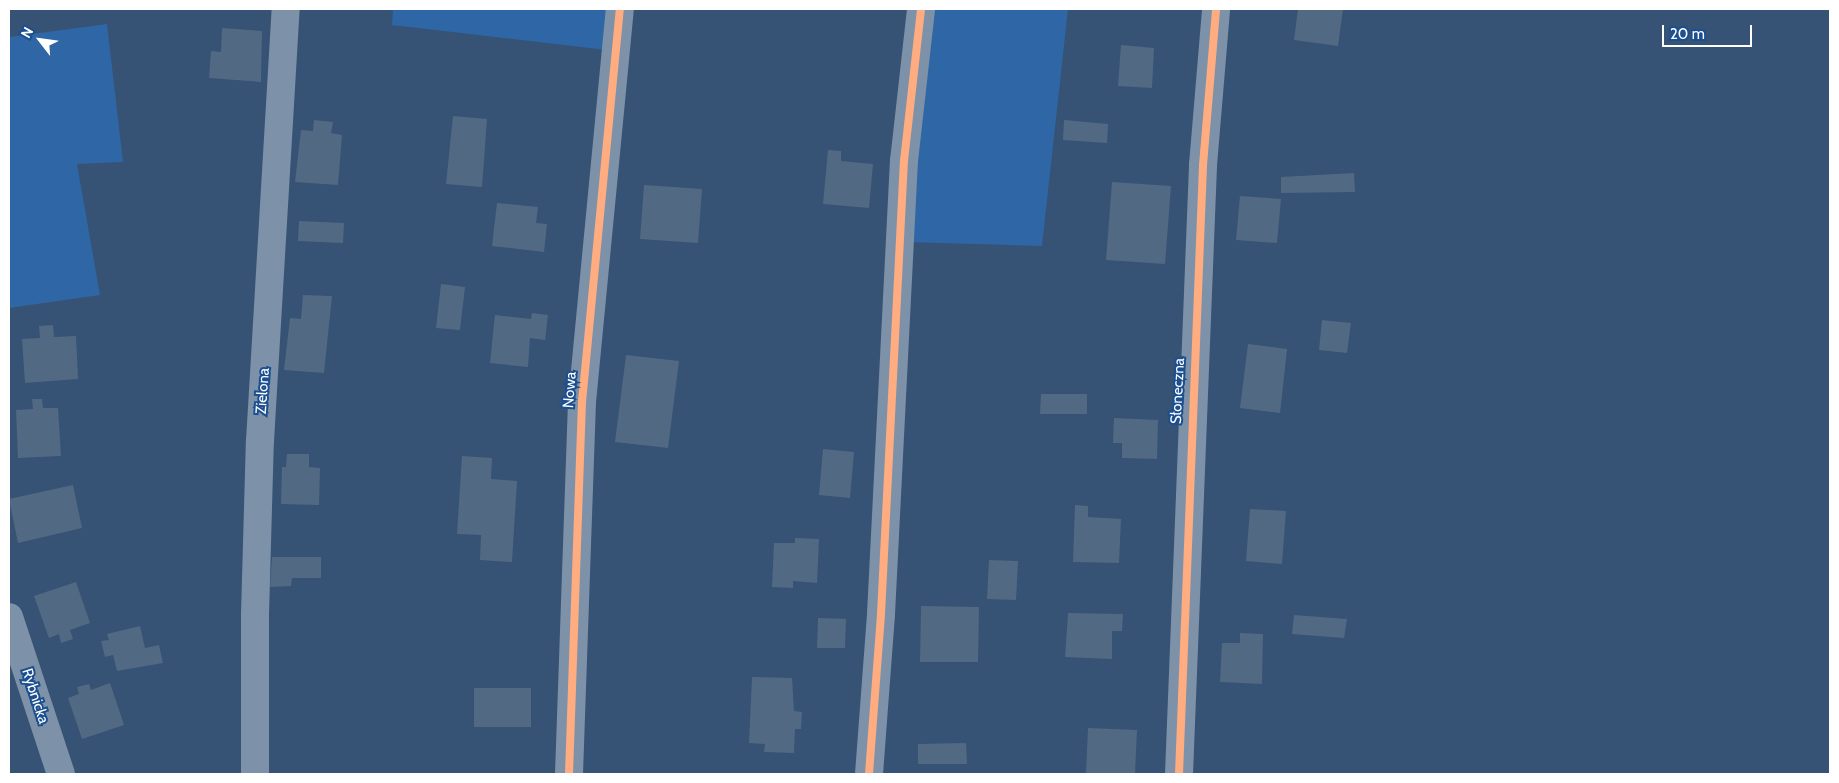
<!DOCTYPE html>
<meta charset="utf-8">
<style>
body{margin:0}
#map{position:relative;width:1839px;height:783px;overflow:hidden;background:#365274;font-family:Cabin,sans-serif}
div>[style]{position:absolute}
.green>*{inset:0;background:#2f66a5}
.building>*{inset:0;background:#526984}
.street>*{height:28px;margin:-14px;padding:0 14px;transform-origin:14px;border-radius:14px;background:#7d92a8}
.cycleway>*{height:8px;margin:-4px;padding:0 4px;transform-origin:4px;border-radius:4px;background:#ffac80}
span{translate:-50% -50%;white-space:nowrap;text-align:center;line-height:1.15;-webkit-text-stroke:4px #1b4f8f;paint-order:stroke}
.street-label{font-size:15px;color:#fff}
.frame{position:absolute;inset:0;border:10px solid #fff;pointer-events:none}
.north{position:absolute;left:15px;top:15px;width:50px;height:50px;-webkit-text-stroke:4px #1b4f8f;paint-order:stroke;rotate:300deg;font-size:14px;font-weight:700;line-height:20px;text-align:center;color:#fff}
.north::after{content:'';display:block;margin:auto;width:18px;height:22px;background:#fff;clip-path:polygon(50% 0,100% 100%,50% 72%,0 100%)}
.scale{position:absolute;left:1662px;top:25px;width:90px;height:22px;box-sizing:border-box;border:2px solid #fff;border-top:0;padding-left:6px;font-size:15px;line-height:18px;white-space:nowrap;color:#fff;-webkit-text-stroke:4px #1b4f8f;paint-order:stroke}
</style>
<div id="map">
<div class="green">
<i style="clip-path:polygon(393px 9px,611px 9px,607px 50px,392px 25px)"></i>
<i style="clip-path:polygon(921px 9px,1068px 9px,1042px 246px,904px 242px)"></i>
<i style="clip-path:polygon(107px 24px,123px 162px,77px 164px,100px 295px,9px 308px,9px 37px)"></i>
</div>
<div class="building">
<i style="clip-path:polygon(1298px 9px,1343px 9px,1338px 46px,1294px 40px)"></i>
<i style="clip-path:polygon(222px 28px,262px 31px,261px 82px,209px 78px,211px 51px,221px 52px)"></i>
<i style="clip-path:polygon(1121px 45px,1154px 48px,1152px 88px,1118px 86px)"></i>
<i style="clip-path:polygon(453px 116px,487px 119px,482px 187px,446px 184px)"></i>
<i style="clip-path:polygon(314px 120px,333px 122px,331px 133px,342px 135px,338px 185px,295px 182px,301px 130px,313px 131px)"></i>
<i style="clip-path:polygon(1064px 120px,1108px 124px,1107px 143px,1063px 140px)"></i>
<i style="clip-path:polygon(828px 150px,841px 151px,841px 161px,873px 164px,869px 208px,823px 204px)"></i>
<i style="clip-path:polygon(1354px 173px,1355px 192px,1281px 193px,1281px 177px)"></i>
<i style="clip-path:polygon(1112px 182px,1171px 186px,1165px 264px,1106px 260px)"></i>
<i style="clip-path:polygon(644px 185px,702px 189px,698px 243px,640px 239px)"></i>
<i style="clip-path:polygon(1240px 196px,1281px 199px,1277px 243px,1236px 240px)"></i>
<i style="clip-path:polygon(497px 203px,538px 207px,536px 223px,547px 224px,544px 252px,492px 246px)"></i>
<i style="clip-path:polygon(299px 221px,344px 223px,343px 243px,298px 241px)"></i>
<i style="clip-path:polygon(441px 284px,465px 287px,460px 330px,436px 328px)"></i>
<i style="clip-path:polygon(303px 295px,332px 296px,324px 373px,284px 370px,290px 318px,301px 319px)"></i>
<i style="clip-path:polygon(532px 313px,548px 315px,545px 340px,530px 338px,528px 367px,490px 363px,495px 315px,531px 319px)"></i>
<i style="clip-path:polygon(1322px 320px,1351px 323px,1347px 353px,1319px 350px)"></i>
<i style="clip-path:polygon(53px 325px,54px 337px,76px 336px,78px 379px,25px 383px,22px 339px,40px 338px,39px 326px)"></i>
<i style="clip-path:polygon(1248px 344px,1287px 349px,1280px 413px,1240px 408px)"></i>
<i style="clip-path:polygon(626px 355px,679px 361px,668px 448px,615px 442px)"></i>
<i style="clip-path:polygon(1041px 394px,1087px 394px,1087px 414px,1040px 414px)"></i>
<i style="clip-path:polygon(32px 399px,42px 399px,43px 408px,58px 408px,61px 456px,18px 458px,16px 410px,33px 409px)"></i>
<i style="clip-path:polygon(1114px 418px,1158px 420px,1157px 459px,1122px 458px,1122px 443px,1113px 443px)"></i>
<i style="clip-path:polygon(823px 449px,854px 452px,850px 498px,819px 495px)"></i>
<i style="clip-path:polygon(287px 454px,309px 454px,309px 467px,320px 468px,319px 505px,281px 504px,282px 467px,286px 467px)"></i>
<i style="clip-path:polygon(462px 456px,492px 458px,491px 479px,517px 481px,512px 562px,480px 560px,481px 535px,457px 534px)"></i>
<i style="clip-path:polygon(73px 485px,82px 528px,18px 543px,9px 499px)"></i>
<i style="clip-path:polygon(1075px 505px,1088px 506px,1088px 517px,1121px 519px,1119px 563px,1073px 562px)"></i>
<i style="clip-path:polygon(1250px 509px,1286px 511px,1282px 564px,1246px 561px)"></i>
<i style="clip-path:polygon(795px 538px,819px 539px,817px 583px,793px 581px,793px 588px,772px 587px,774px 543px,795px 543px)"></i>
<i style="clip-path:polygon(272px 557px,321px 557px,321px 578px,292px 578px,291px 586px,270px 587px)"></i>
<i style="clip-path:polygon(989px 560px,1018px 561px,1016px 600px,987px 599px)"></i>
<i style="clip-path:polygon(76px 582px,90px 623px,70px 630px,73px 639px,61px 643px,59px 634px,49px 638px,34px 596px)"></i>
<i style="clip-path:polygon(921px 606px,979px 607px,978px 662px,920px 662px)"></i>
<i style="clip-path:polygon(1068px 613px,1123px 614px,1122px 631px,1112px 631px,1112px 659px,1065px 657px)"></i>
<i style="clip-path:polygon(1294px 615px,1347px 619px,1344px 638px,1292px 634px)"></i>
<i style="clip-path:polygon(818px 618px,846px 619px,845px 648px,817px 648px)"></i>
<i style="clip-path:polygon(140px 626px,145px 648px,159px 645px,163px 663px,117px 671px,113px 655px,105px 657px,101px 641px,109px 640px,107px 634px)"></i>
<i style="clip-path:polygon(1240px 633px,1263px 634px,1262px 684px,1220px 682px,1222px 643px,1240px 643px)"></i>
<i style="clip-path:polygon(752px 677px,792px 678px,794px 711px,802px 712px,801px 729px,795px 729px,794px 753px,764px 752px,765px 744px,749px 743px)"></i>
<i style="clip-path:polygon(110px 683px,124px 725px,82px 739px,68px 698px,79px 694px,77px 687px,89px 684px,91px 690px)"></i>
<i style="clip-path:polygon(474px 688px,531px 688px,531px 727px,474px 727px)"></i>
<i style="clip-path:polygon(1088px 728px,1137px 730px,1135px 774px,1086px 773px)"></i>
<i style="clip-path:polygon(966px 743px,967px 764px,918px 764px,918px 744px)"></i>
</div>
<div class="street">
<i style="left:9px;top:617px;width:165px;rotate:71.7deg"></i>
<i style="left:255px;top:774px;width:159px;rotate:-90deg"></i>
<i style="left:255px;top:615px;width:174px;rotate:-88.4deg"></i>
<i style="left:260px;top:441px;width:433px;rotate:-86.6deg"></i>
<i style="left:569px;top:774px;width:372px;rotate:-88deg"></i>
<i style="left:582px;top:402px;width:395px;rotate:-84.5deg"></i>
<i style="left:869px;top:774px;width:160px;rotate:-85.7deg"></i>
<i style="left:881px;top:614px;width:454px;rotate:-87.1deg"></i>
<i style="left:904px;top:161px;width:153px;rotate:-83.6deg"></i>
<i style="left:1179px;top:774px;width:609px;rotate:-87.74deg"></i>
<i style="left:1203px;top:165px;width:157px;rotate:-85.2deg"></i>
</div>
<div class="cycleway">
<i style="left:569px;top:774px;width:372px;rotate:-88deg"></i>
<i style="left:582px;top:402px;width:395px;rotate:-84.5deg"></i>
<i style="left:869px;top:774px;width:160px;rotate:-85.7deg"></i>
<i style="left:881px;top:614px;width:454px;rotate:-87.1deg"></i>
<i style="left:904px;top:161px;width:153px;rotate:-83.6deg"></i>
<i style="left:1179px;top:774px;width:609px;rotate:-87.74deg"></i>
<i style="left:1203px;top:165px;width:157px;rotate:-85.2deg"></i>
</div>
<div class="street-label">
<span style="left:570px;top:390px;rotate:-86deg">Nowa</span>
<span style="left:263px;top:391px;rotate:-86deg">Zielona</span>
<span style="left:1178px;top:391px;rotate:-87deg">Słoneczna</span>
<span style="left:35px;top:696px;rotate:72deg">Rybnicka</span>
</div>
<div class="frame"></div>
<div class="north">N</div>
<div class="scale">20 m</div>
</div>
